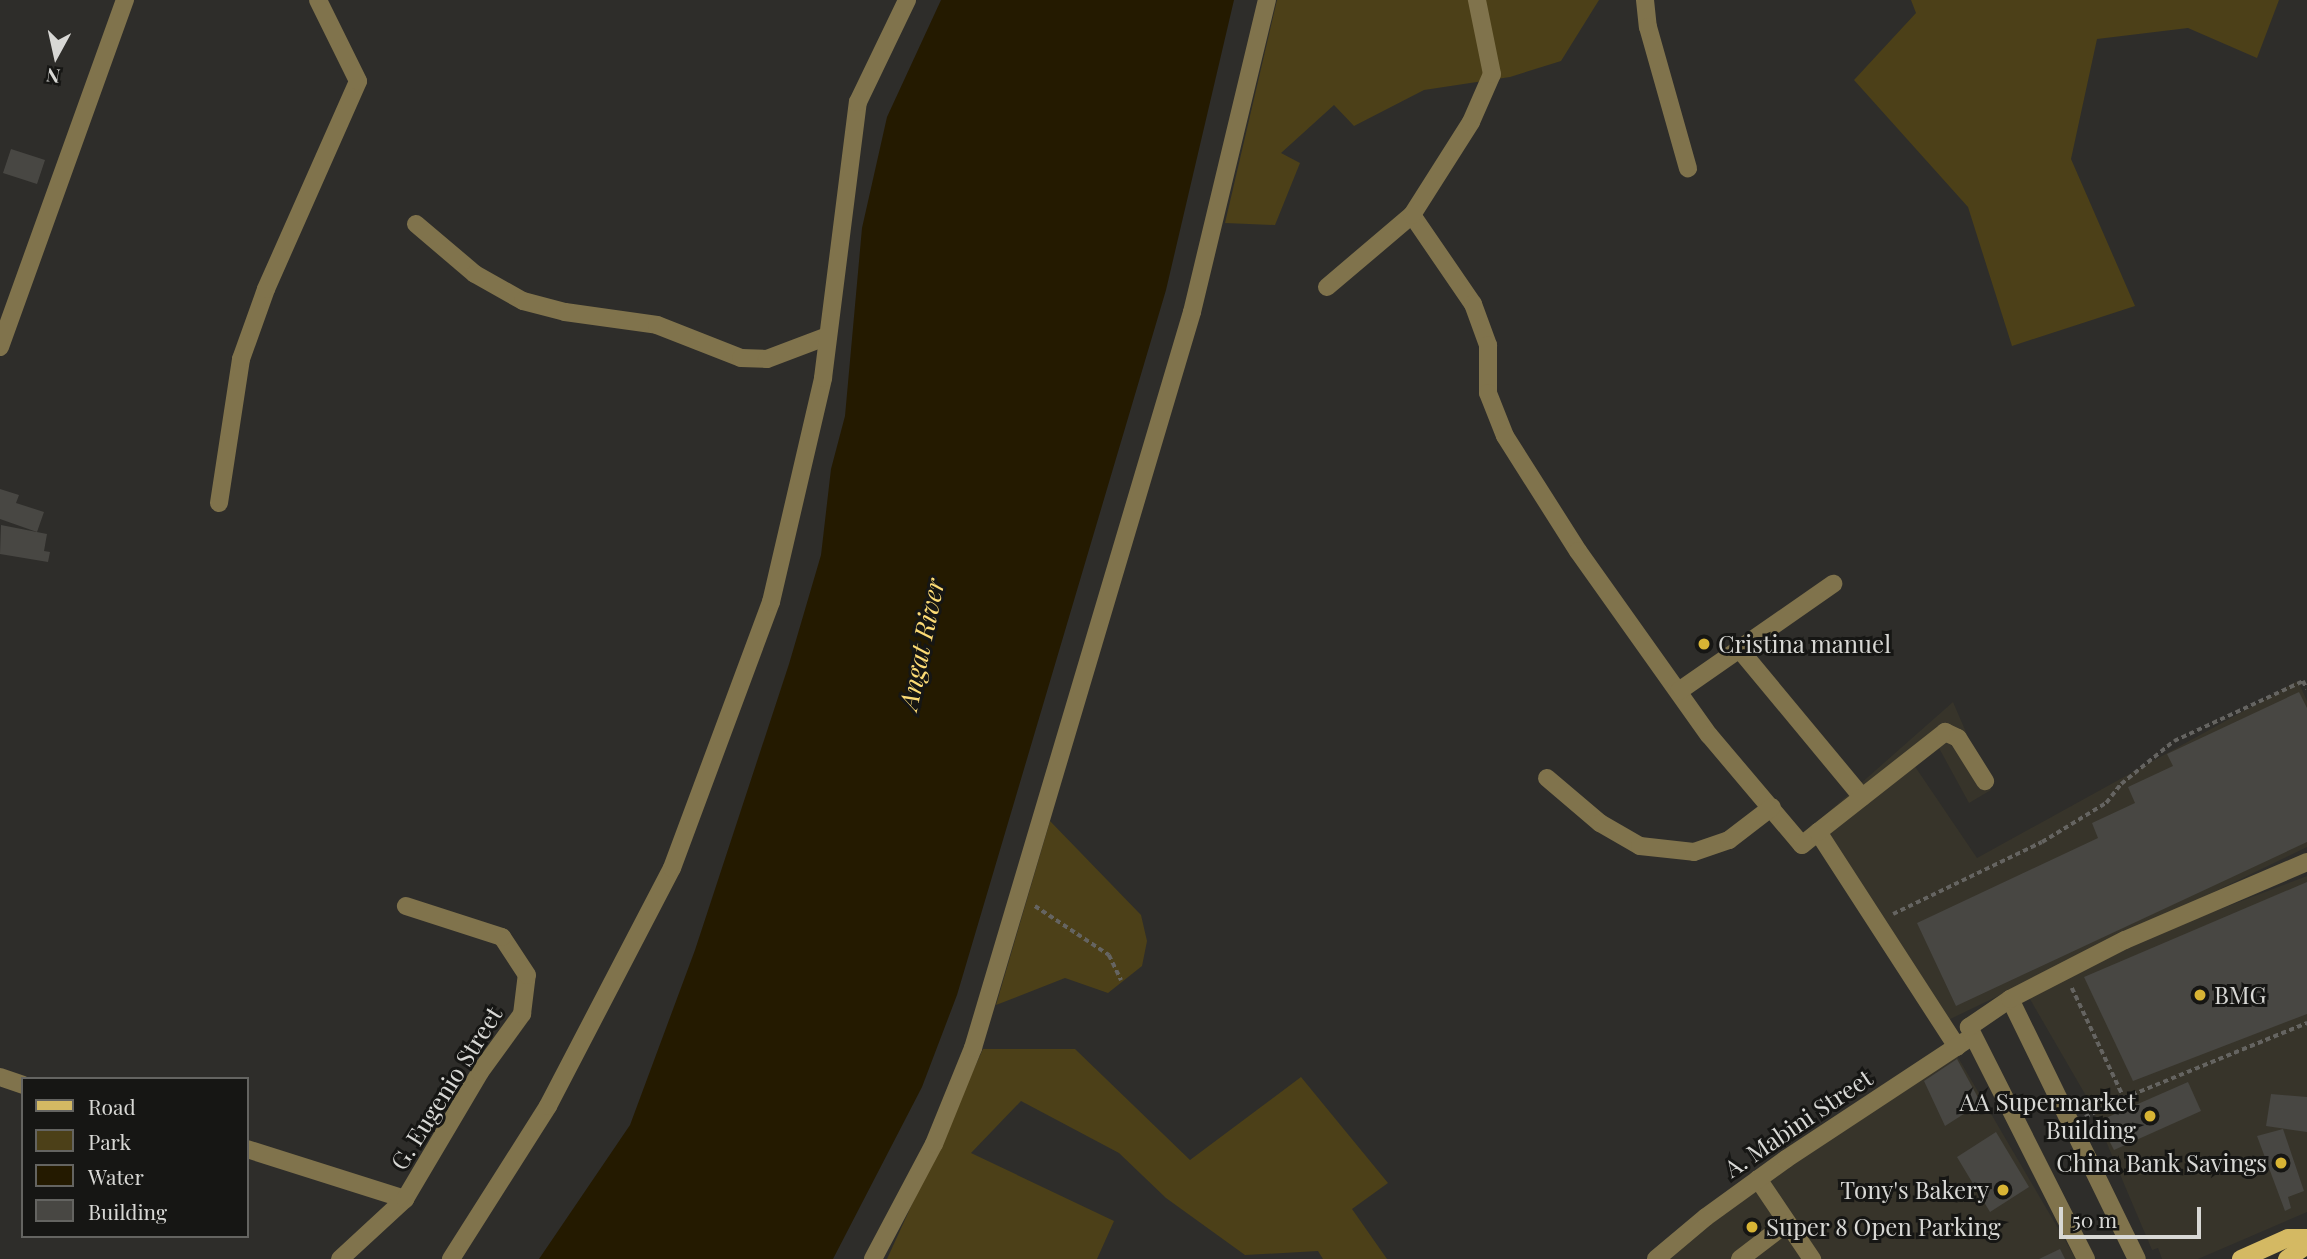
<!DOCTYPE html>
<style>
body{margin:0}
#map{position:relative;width:2307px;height:1259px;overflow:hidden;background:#2e2d2a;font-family:"Playfair Display",serif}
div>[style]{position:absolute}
.built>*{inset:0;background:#37342a}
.green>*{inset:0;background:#4c4018}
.water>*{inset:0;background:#241a00}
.building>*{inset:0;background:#484743}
.path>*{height:3.5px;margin-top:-1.75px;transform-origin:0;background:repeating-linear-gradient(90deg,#656461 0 5px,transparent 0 8.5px)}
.minor>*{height:18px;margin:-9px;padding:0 9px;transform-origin:9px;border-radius:9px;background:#80734c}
.major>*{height:18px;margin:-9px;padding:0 9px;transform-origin:9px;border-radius:9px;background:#d4b963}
.dots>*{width:19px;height:19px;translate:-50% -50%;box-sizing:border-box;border:4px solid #161614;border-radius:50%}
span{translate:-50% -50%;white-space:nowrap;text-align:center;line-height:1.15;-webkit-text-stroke:6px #161614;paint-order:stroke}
.poi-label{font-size:24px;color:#d8d8d5}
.left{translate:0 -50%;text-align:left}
.right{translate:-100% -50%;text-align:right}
.street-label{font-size:24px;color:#d8d8d5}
.water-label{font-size:26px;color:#fcdb75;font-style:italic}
.legend{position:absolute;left:21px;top:1077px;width:228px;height:161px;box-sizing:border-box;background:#161614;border:2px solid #646461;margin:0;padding:9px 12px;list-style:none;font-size:21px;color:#d8d8d5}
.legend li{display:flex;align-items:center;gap:14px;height:35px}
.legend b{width:35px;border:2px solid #646461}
.north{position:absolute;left:21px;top:21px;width:70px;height:70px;-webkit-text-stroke:5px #161614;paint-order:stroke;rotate:188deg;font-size:19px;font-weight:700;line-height:28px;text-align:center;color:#d8d8d5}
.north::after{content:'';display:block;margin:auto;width:24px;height:32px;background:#d8d8d5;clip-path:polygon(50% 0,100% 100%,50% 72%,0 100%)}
.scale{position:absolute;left:2059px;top:1207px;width:142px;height:32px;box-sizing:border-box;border:4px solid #d8d8d5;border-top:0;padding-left:9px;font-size:21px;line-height:24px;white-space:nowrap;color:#d8d8d5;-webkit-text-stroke:5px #161614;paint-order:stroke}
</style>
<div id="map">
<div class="built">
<i style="clip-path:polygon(2298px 681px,2307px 701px,2307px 847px,1942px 1023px,1808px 830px,1953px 702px,1991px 790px,1969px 803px,1939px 748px,1914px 765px,1977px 858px)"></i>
<i style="clip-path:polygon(2307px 876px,2307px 1212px,2198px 1259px,2162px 1259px,2158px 1248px,2152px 1250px,2089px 1101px,2027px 994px,2126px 945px)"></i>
<i style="clip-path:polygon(1956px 1054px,2076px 1259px,1663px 1259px,1723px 1209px)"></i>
</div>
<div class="green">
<i style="clip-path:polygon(1277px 0,1599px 0,1561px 61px,1510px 77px,1424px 90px,1354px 126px,1334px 105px,1281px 153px,1300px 163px,1275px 225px,1225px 223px)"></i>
<i style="clip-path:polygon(1911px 0,2279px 0,2257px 58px,2188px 28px,2097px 39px,2071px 159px,2135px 306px,2012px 346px,1968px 207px,1854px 80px,1916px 13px)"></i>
<i style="clip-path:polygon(1050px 821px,1141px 915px,1147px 941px,1142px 966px,1108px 993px,1065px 978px,996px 1005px)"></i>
<i style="clip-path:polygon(983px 1049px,1075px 1049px,1190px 1160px,1301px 1077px,1388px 1183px,1352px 1209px,1387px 1259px,1323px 1259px,1318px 1251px,1245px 1255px,1166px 1198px,1119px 1153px,1021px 1101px,971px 1153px,1114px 1221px,1097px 1259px,887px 1259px)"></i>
</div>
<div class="water">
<i style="clip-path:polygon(941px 0,1234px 0,1166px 290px,957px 995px,922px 1087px,833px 1259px,539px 1259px,630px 1125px,695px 950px,789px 664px,821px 555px,831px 469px,845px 416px,862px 228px,887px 117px)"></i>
</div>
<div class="building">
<i style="clip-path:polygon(11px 149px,45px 160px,37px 184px,3px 173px)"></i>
<i style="clip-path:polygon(0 489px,19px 495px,16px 503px,44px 512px,37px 532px,0 519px)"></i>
<i style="clip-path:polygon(1px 525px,47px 534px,44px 551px,50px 552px,48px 562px,0 554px)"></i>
<i style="clip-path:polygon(2299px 692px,2307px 708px,2307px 842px,1956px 1006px,1917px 923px,2098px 838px,2092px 823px,2135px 803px,2128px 787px,2173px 766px,2167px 754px)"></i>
<i style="clip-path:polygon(2307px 882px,2307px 1014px,2133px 1081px,2084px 977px)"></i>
<i style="clip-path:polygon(1957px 1059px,1981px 1103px,1945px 1126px,1924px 1081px)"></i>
<i style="clip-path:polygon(2188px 1082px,2201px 1111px,2114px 1150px,2099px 1121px)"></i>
<i style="clip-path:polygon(2271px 1094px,2307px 1097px,2307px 1132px,2266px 1126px)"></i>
<i style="clip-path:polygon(2283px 1129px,2304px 1191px,2288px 1197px,2291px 1208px,2285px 1211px,2257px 1136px)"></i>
<i style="clip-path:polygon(1996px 1132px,2029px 1187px,1990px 1212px,1957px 1157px)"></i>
<i style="clip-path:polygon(2060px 1249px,2065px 1259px,2039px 1259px)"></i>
</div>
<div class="path">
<i style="left:1035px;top:906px;width:89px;rotate:33.5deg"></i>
<i style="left:1109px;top:955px;width:28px;rotate:64deg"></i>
<i style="left:1893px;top:914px;width:165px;rotate:-25.8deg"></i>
<i style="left:2042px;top:842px;width:75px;rotate:-31.4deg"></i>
<i style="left:2106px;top:803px;width:24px;rotate:-52deg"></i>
<i style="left:2121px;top:784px;width:68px;rotate:-39.1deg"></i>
<i style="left:2174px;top:741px;width:142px;rotate:-24.9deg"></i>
<i style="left:2303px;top:681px;width:9px;rotate:63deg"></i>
<i style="left:2072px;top:988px;width:122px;rotate:64.7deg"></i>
<i style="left:2124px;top:1098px;width:198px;rotate:-22.3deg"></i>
<i style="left:2085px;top:1117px;width:43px;rotate:-26deg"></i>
</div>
<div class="minor">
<i style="left:1645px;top:0;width:27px;rotate:84deg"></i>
<i style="left:1648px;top:27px;width:147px;rotate:74.2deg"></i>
<i style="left:1412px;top:215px;width:108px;rotate:55.6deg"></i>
<i style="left:1473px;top:304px;width:44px;rotate:69.9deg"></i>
<i style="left:1488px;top:345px;width:48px;rotate:90deg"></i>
<i style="left:1488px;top:393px;width:46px;rotate:68.4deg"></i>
<i style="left:1505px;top:436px;width:136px;rotate:57.6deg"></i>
<i style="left:1578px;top:551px;width:226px;rotate:54.6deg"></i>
<i style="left:1709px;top:735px;width:144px;rotate:49.8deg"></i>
<i style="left:1802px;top:845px;width:21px;rotate:-39deg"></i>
<i style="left:1818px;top:832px;width:256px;rotate:57.1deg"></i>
<i style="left:416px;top:224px;width:77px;rotate:40.3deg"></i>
<i style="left:475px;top:274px;width:55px;rotate:29.4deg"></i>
<i style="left:523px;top:301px;width:43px;rotate:14.7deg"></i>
<i style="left:565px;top:312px;width:93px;rotate:8deg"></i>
<i style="left:657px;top:325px;width:90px;rotate:21.4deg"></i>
<i style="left:741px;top:358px;width:26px;rotate:2deg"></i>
<i style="left:767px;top:359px;width:65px;rotate:-20.7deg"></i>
<i style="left:1327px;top:287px;width:111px;rotate:-40.3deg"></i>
<i style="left:1412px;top:215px;width:110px;rotate:-57.6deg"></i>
<i style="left:1471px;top:122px;width:52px;rotate:-66.4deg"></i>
<i style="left:1492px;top:74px;width:76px;rotate:-101.5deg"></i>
<i style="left:0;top:347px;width:369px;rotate:-70.2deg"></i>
<i style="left:219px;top:503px;width:146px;rotate:-81.3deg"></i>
<i style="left:241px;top:359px;width:74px;rotate:-70.3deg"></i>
<i style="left:266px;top:289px;width:227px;rotate:-66.1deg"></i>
<i style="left:358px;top:81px;width:90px;rotate:-116.3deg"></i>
<i style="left:1740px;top:650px;width:191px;rotate:50.3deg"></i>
<i style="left:1679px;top:691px;width:188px;rotate:-34.8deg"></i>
<i style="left:1547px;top:778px;width:70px;rotate:40.3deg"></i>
<i style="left:1600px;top:823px;width:46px;rotate:29.9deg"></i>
<i style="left:1640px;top:846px;width:54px;rotate:6.3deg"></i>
<i style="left:1694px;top:852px;width:37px;rotate:-19deg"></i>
<i style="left:1729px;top:840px;width:54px;rotate:-37.5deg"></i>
<i style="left:1818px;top:832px;width:162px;rotate:-38.2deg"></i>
<i style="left:1945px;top:732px;width:14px;rotate:25deg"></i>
<i style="left:1958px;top:738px;width:51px;rotate:57.9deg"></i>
<i style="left:2010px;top:999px;width:289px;rotate:64deg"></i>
<i style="left:0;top:1077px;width:24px;rotate:19deg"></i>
<i style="left:247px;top:1149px;width:166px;rotate:17.6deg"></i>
<i style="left:1758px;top:1179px;width:97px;rotate:56deg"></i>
<i style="left:340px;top:1259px;width:88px;rotate:-42.7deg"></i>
<i style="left:405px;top:1199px;width:147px;rotate:-59.4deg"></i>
<i style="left:480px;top:1072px;width:72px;rotate:-54.1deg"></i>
<i style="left:522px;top:1014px;width:39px;rotate:-83deg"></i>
<i style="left:527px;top:975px;width:45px;rotate:-123.3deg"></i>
<i style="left:502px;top:937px;width:101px;rotate:-162.1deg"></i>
<i style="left:451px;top:1259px;width:181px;rotate:-57.6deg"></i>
<i style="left:548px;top:1106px;width:268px;rotate:-62.5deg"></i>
<i style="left:672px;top:868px;width:284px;rotate:-69.6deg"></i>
<i style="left:771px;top:602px;width:230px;rotate:-76.9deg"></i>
<i style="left:823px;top:378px;width:278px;rotate:-82.8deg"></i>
<i style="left:858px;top:102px;width:113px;rotate:-64.3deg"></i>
<i style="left:873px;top:1259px;width:130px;rotate:-62.1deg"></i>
<i style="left:934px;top:1144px;width:104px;rotate:-67.9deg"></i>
<i style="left:973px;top:1048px;width:768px;rotate:-73.43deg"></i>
<i style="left:1192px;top:312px;width:321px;rotate:-76.5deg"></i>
<i style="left:1656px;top:1259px;width:65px;rotate:-40deg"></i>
<i style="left:1706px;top:1217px;width:99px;rotate:-35.9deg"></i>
<i style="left:1786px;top:1159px;width:214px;rotate:-33.4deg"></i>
<i style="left:1740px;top:1259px;width:59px;rotate:-37.5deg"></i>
<i style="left:2086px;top:1259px;width:260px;rotate:-116.8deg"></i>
<i style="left:1969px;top:1027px;width:50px;rotate:-34.3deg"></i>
<i style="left:2010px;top:999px;width:129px;rotate:-27.2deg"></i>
<i style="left:2125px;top:940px;width:198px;rotate:-23.2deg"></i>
</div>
<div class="major">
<i style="left:2241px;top:1259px;width:51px;rotate:-24.1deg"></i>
<i style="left:2288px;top:1238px;width:19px"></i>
<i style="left:2287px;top:1259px;width:24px;rotate:-35deg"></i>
</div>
<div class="dots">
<i style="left:1704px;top:644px;background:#d8b434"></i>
<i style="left:2200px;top:995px;background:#d8b434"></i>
<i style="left:2150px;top:1116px;background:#d8b434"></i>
<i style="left:2281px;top:1163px;background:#d8b434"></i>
<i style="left:2003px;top:1190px;background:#d8b434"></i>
<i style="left:1752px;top:1227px;background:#d8b434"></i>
</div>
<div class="poi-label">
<span class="left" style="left:1718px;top:644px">Cristina manuel</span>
<span class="left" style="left:2214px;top:995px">BMG</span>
<span class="right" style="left:2136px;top:1116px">AA Supermarket<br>Building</span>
<span class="right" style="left:2267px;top:1163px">China Bank Savings</span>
<span class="right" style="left:1989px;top:1190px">Tony's Bakery</span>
<span class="left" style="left:1766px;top:1227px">Super 8 Open Parking</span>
</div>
<div class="street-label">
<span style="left:446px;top:1088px;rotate:-58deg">G. Eugenio Street</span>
<span style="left:1798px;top:1123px;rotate:-34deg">A. Mabini Street</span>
</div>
<div class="water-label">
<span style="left:921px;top:644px;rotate:-78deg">Angat River</span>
</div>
<ul class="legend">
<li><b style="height:9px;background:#d4b963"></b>Road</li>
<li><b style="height:19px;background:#4c4018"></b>Park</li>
<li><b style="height:19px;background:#241a00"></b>Water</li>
<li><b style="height:19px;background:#484743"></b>Building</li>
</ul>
<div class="north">N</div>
<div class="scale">50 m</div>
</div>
